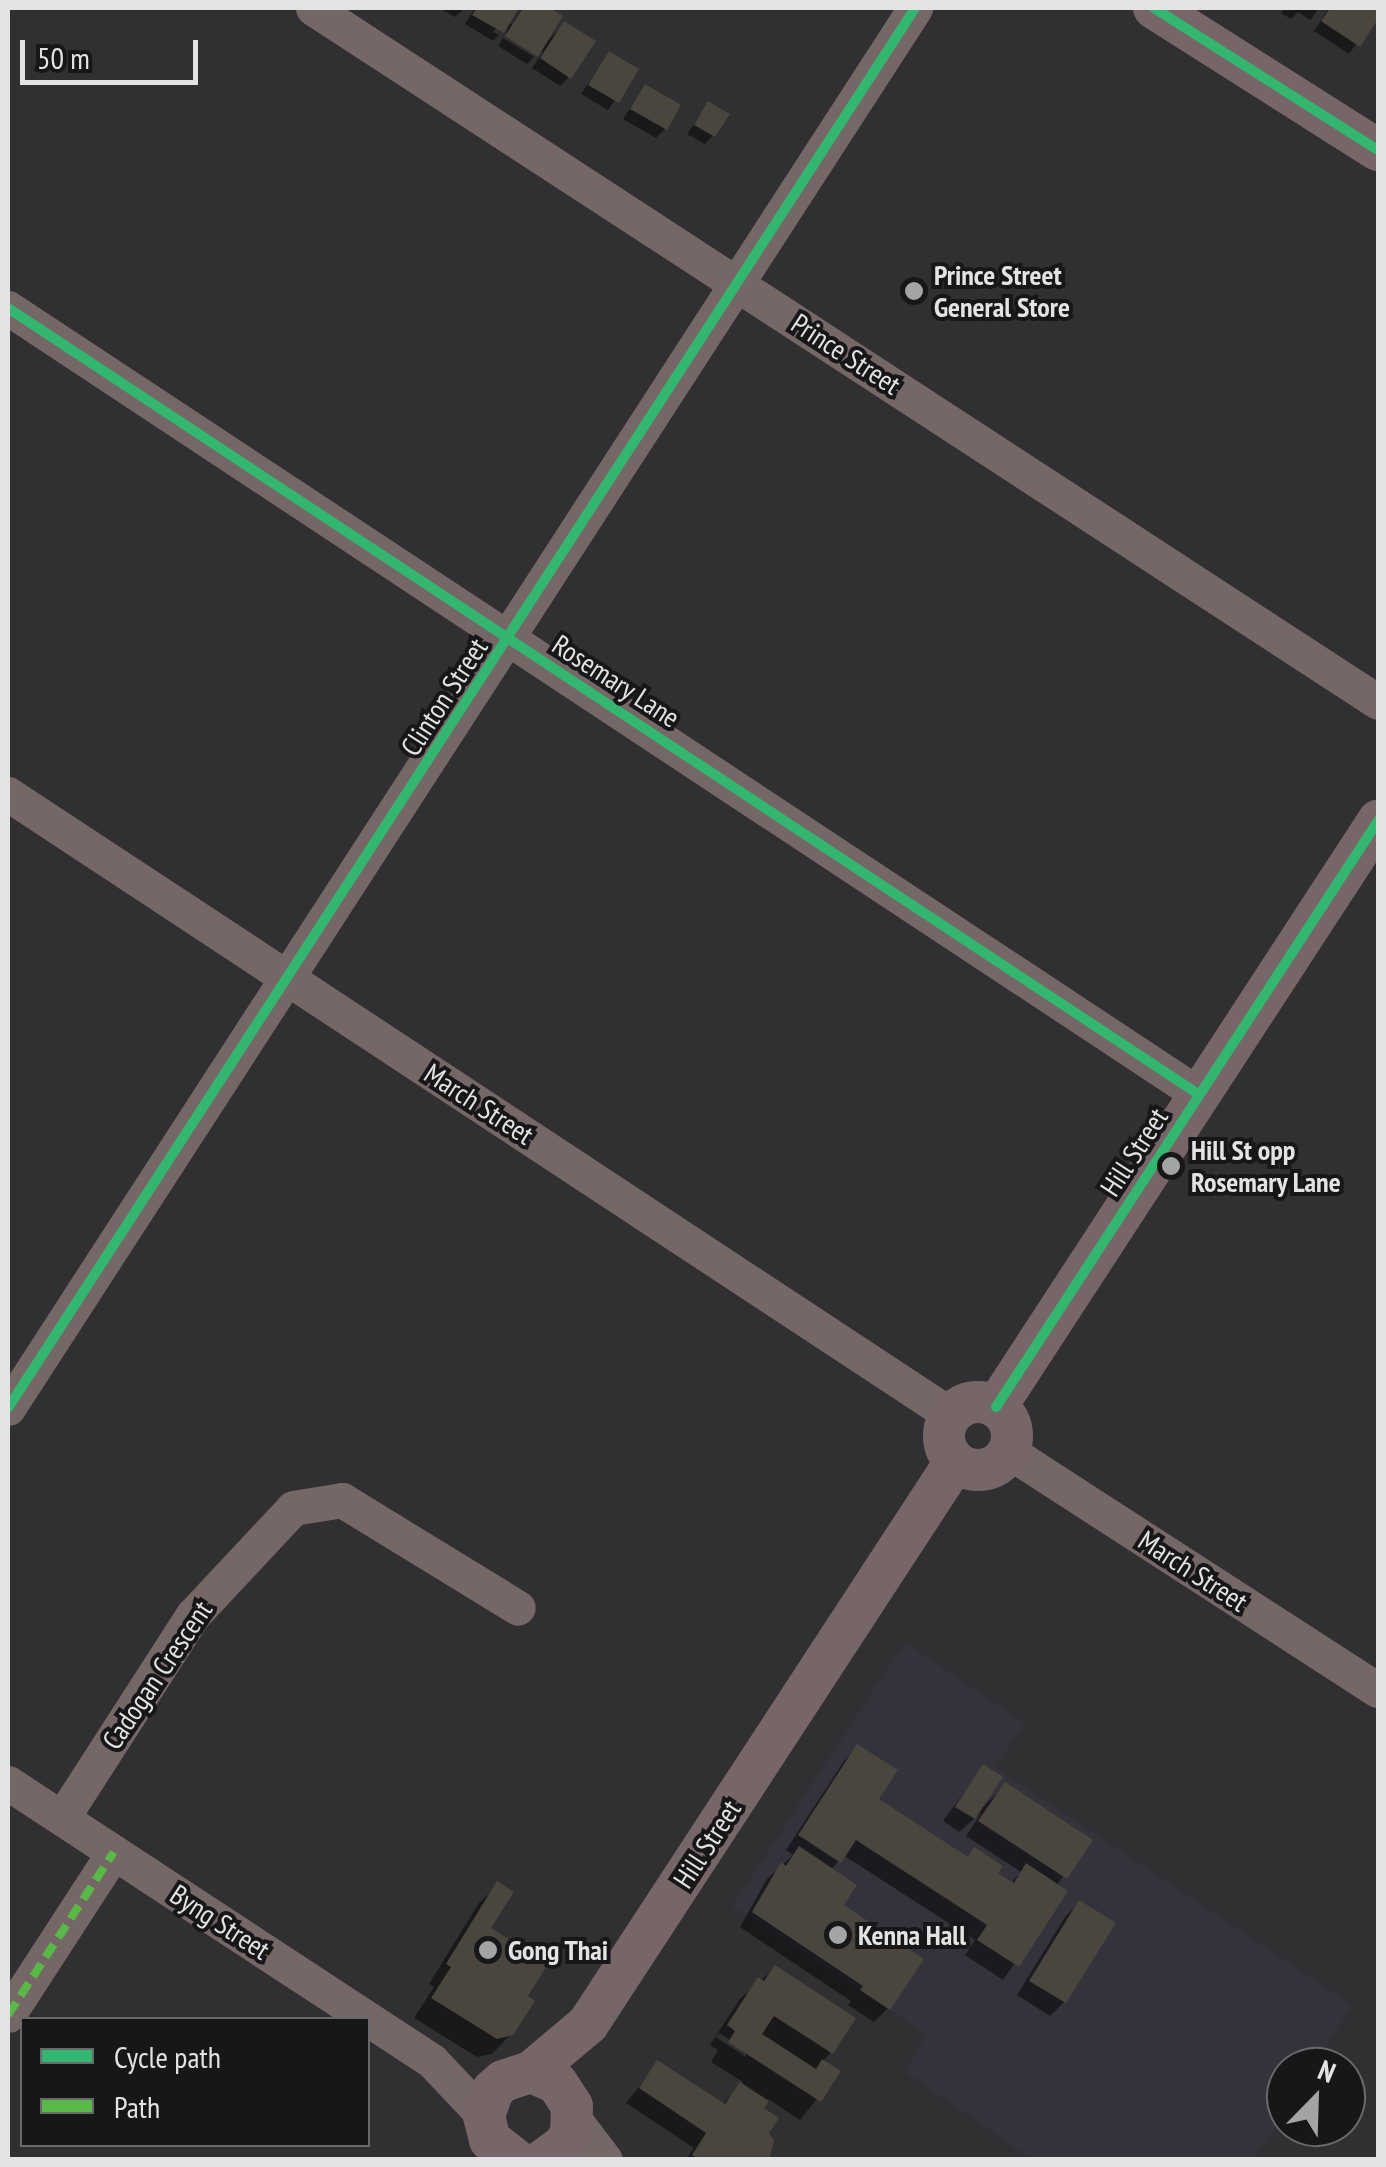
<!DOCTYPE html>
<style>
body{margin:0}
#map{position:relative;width:1386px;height:2167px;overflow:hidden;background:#302f31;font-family:"PT Sans Narrow",sans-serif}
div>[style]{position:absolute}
.built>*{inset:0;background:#34323b}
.shadow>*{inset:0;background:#0007}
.building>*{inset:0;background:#4a463e}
.minor>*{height:35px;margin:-17.5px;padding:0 17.5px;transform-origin:17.5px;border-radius:17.5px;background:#766767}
.major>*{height:42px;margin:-21px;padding:0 21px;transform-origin:21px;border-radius:21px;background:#776668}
.major>.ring{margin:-21px;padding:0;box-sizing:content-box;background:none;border:42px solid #776668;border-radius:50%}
.quiet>*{height:8px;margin-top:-4px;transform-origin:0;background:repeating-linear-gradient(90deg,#58b947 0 15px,transparent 0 23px)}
.cycleway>*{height:10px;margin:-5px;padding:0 5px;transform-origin:5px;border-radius:5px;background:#33b770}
.dots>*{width:28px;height:28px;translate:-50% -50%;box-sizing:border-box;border:5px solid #171618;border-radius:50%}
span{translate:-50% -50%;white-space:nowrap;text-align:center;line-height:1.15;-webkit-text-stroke:8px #171618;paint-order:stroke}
.poi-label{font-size:28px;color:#e3e3e5;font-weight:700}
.left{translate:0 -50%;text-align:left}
.street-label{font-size:28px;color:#e3e3e5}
.frame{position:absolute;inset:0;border:10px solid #e3e3e5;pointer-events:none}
.legend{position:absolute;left:20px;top:2017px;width:350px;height:130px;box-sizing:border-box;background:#171618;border:2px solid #69686a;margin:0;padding:12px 18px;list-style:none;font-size:30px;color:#e3e3e5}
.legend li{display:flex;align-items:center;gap:20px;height:50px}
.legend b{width:50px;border:2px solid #69686a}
.north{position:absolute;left:1266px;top:2047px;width:100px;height:100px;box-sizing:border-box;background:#171618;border:2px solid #69686a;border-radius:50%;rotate:23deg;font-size:28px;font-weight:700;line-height:40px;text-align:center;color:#e3e3e5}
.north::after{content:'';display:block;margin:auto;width:35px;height:45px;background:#a4a4a6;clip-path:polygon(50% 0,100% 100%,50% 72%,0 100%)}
.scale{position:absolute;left:20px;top:40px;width:178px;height:45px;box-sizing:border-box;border:5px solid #e3e3e5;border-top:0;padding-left:12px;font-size:30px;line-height:35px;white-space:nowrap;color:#e3e3e5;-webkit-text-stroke:8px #171618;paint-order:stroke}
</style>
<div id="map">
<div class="built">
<i style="clip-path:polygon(905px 1642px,1025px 1723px,995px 1767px,1353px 2005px,1313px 2067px,1286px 2067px,1286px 2110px,1254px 2159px,1031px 2159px,904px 2071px,927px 2035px,732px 1906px)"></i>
</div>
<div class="shadow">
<i style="clip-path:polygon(439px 8px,465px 8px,455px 17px)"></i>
<i style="clip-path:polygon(475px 8px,516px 8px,508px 22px,512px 24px,522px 8px,545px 8px,560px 17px,547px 41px,565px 24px,569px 77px,560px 86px,532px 68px,544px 51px,538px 53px,506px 34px,509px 24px,502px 31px,496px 28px,493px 32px,499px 35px,493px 41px,465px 24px)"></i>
<i style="clip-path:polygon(1285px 8px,1319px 8px,1310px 20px,1298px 12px,1291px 19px,1281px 13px)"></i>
<i style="clip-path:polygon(1329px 8px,1378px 8px,1378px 14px,1349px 54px,1314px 31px)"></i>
<i style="clip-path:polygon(503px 38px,534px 57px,527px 64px,498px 46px)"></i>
<i style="clip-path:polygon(609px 54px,636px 70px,608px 110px,581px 94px)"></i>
<i style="clip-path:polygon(645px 87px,665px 129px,656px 138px,623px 119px)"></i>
<i style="clip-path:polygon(709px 104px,713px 135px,705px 144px,687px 134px)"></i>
<i style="clip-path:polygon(858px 1747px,876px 1800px,1010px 1884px,1021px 1872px,966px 1836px,982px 1812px,959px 1832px,943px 1821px,983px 1767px,983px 1807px,1005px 1785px,1089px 1841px,1056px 1886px,1065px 1891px,1003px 1980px,965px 1955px,975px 1940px,843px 1855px,831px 1870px,840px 1906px,888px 2008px,874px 2022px,848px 2005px,851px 2001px,740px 1927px,767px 1879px,793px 1855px,786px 1850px,844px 1761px)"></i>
<i style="clip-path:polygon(498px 1885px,487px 1929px,525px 1997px,511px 2034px,492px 2054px,477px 2057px,414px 2018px,434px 1987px,429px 1984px,479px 1903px)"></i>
<i style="clip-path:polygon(1079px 1903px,1064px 2002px,1050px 2016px,1017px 1995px,1065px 1917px)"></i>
<i style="clip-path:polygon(evenodd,775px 1968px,831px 2052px,822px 2062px,838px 2072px,800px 2120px,768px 2099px,761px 2109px,766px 2160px,686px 2160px,694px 2148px,626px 2103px,658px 2063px,722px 2105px,743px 2082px,711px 2062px,718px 2050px,710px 2045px,740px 1999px,775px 1968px,719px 2033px,746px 2051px,746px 2057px,716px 2037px,719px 2033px)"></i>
</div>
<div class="building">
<i style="clip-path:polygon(477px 8px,519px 8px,504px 33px,472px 15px)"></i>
<i style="clip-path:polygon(523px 8px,550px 8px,563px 16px,538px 57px,505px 36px)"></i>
<i style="clip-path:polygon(1330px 8px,1378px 8px,1378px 19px,1360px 47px,1321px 21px)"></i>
<i style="clip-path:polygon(564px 21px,596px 41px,571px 79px,540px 58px)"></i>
<i style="clip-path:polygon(609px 51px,639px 69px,619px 103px,588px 85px)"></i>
<i style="clip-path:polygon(645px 84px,681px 105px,667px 130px,630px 109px)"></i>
<i style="clip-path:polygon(708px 101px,730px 114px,715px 137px,694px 125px)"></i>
<i style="clip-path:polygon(857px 1744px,898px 1770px,879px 1799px,968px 1857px,974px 1847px,1003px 1866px,998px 1873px,1014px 1883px,1026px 1863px,1068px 1891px,1019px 1967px,977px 1940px,987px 1925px,856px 1840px,841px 1863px,798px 1835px)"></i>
<i style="clip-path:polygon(983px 1764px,1003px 1777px,975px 1819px,955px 1807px)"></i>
<i style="clip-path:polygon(1005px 1782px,1093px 1840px,1067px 1879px,978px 1821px)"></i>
<i style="clip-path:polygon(799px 1846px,857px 1885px,844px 1905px,924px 1959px,890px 2010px,860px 1990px,863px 1986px,752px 1912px,781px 1862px,786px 1866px)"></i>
<i style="clip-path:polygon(497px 1881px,514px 1892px,491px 1928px,548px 1964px,528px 1996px,535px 2001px,513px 2035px,497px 2039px,431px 1998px,451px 1967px,446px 1964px)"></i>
<i style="clip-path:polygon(1079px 1900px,1116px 1923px,1066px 2003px,1029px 1981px)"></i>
<i style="clip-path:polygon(775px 1965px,856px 2018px,833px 2054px,774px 2016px,762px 2034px,816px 2069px,822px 2059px,841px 2071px,821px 2102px,728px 2042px,735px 2031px,727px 2025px,758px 1977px,764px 1981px)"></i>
<i style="clip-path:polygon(657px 2060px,725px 2104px,740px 2082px,769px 2101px,764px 2108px,779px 2118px,769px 2133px,774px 2141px,769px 2160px,699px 2160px,692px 2155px,706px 2133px,639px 2088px)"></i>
</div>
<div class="minor">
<i style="left:313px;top:8px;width:1271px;rotate:33.09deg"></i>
<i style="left:8px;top:308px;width:1426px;rotate:33.44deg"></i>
<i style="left:8px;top:794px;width:1129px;rotate:33.37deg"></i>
<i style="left:8px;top:1408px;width:1668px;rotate:-57.06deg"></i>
<i style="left:1008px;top:1451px;width:440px;rotate:32.9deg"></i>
<i style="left:8px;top:1783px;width:507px;rotate:33.25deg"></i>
<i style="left:432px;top:2061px;width:76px;rotate:46.6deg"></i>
<i style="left:62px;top:1818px;width:242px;rotate:-57.2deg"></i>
<i style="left:193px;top:1615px;width:146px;rotate:-46.9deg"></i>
<i style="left:293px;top:1508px;width:50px;rotate:-9.3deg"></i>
<i style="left:342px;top:1500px;width:206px;rotate:31.5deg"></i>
<i style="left:8px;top:2015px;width:194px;rotate:-57deg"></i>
<i style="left:574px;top:2119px;width:51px;rotate:52.9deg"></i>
</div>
<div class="major">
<i style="left:1154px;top:8px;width:265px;rotate:32.4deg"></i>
<i class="ring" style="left:944px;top:1402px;width:26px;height:26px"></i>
<i style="left:996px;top:1407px;width:700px;rotate:-56.9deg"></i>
<i style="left:531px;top:2072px;width:75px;rotate:-40.1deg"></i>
<i style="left:588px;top:2024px;width:671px;rotate:-56.85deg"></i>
<i style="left:516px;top:2160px;width:33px;rotate:-142deg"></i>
<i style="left:490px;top:2140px;width:25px;rotate:-104deg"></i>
<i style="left:484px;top:2116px;width:28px;rotate:-71deg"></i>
<i style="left:493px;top:2090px;width:13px;rotate:-42deg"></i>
<i style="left:503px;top:2081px;width:29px;rotate:-18deg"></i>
<i style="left:531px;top:2072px;width:28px;rotate:23deg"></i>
<i style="left:557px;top:2083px;width:27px;rotate:57deg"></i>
<i style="left:572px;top:2106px;width:27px;rotate:92deg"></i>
<i style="left:571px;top:2133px;width:14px;rotate:120deg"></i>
<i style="left:564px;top:2145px;width:26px;rotate:144deg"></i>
</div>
<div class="quiet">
<i style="left:8px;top:2015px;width:194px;rotate:-57deg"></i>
</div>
<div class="cycleway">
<i style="left:1154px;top:8px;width:265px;rotate:32.4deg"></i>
<i style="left:8px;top:308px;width:1426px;rotate:33.44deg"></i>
<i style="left:996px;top:1407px;width:700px;rotate:-56.9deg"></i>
<i style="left:8px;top:1408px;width:1668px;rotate:-57.06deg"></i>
</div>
<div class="dots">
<i style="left:914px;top:291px;background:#a4a4a6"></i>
<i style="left:1171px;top:1166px;background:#a4a4a6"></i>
<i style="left:838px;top:1935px;background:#a4a4a6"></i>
<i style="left:488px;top:1950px;background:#a4a4a6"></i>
</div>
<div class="poi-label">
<span class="left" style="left:934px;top:291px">Prince Street<br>General Store</span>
<span class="left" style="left:1191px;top:1166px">Hill St opp<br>Rosemary Lane</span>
<span class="left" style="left:858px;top:1935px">Kenna Hall</span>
<span class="left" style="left:508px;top:1950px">Gong Thai</span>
</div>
<div class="street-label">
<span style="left:846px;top:354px;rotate:33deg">Prince Street</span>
<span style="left:616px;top:681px;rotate:33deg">Rosemary Lane</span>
<span style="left:444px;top:697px;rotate:-57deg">Clinton Street</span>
<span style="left:479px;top:1104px;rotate:33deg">March Street</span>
<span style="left:1134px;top:1152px;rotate:-57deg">Hill Street</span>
<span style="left:1193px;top:1571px;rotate:33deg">March Street</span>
<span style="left:157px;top:1675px;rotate:-56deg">Cadogan Crescent</span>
<span style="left:707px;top:1844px;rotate:-57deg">Hill Street</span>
<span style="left:220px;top:1922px;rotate:33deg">Byng Street</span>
</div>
<div class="frame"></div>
<ul class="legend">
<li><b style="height:12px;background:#33b770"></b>Cycle path</li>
<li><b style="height:12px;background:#58b947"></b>Path</li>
</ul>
<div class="north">N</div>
<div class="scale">50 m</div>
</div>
